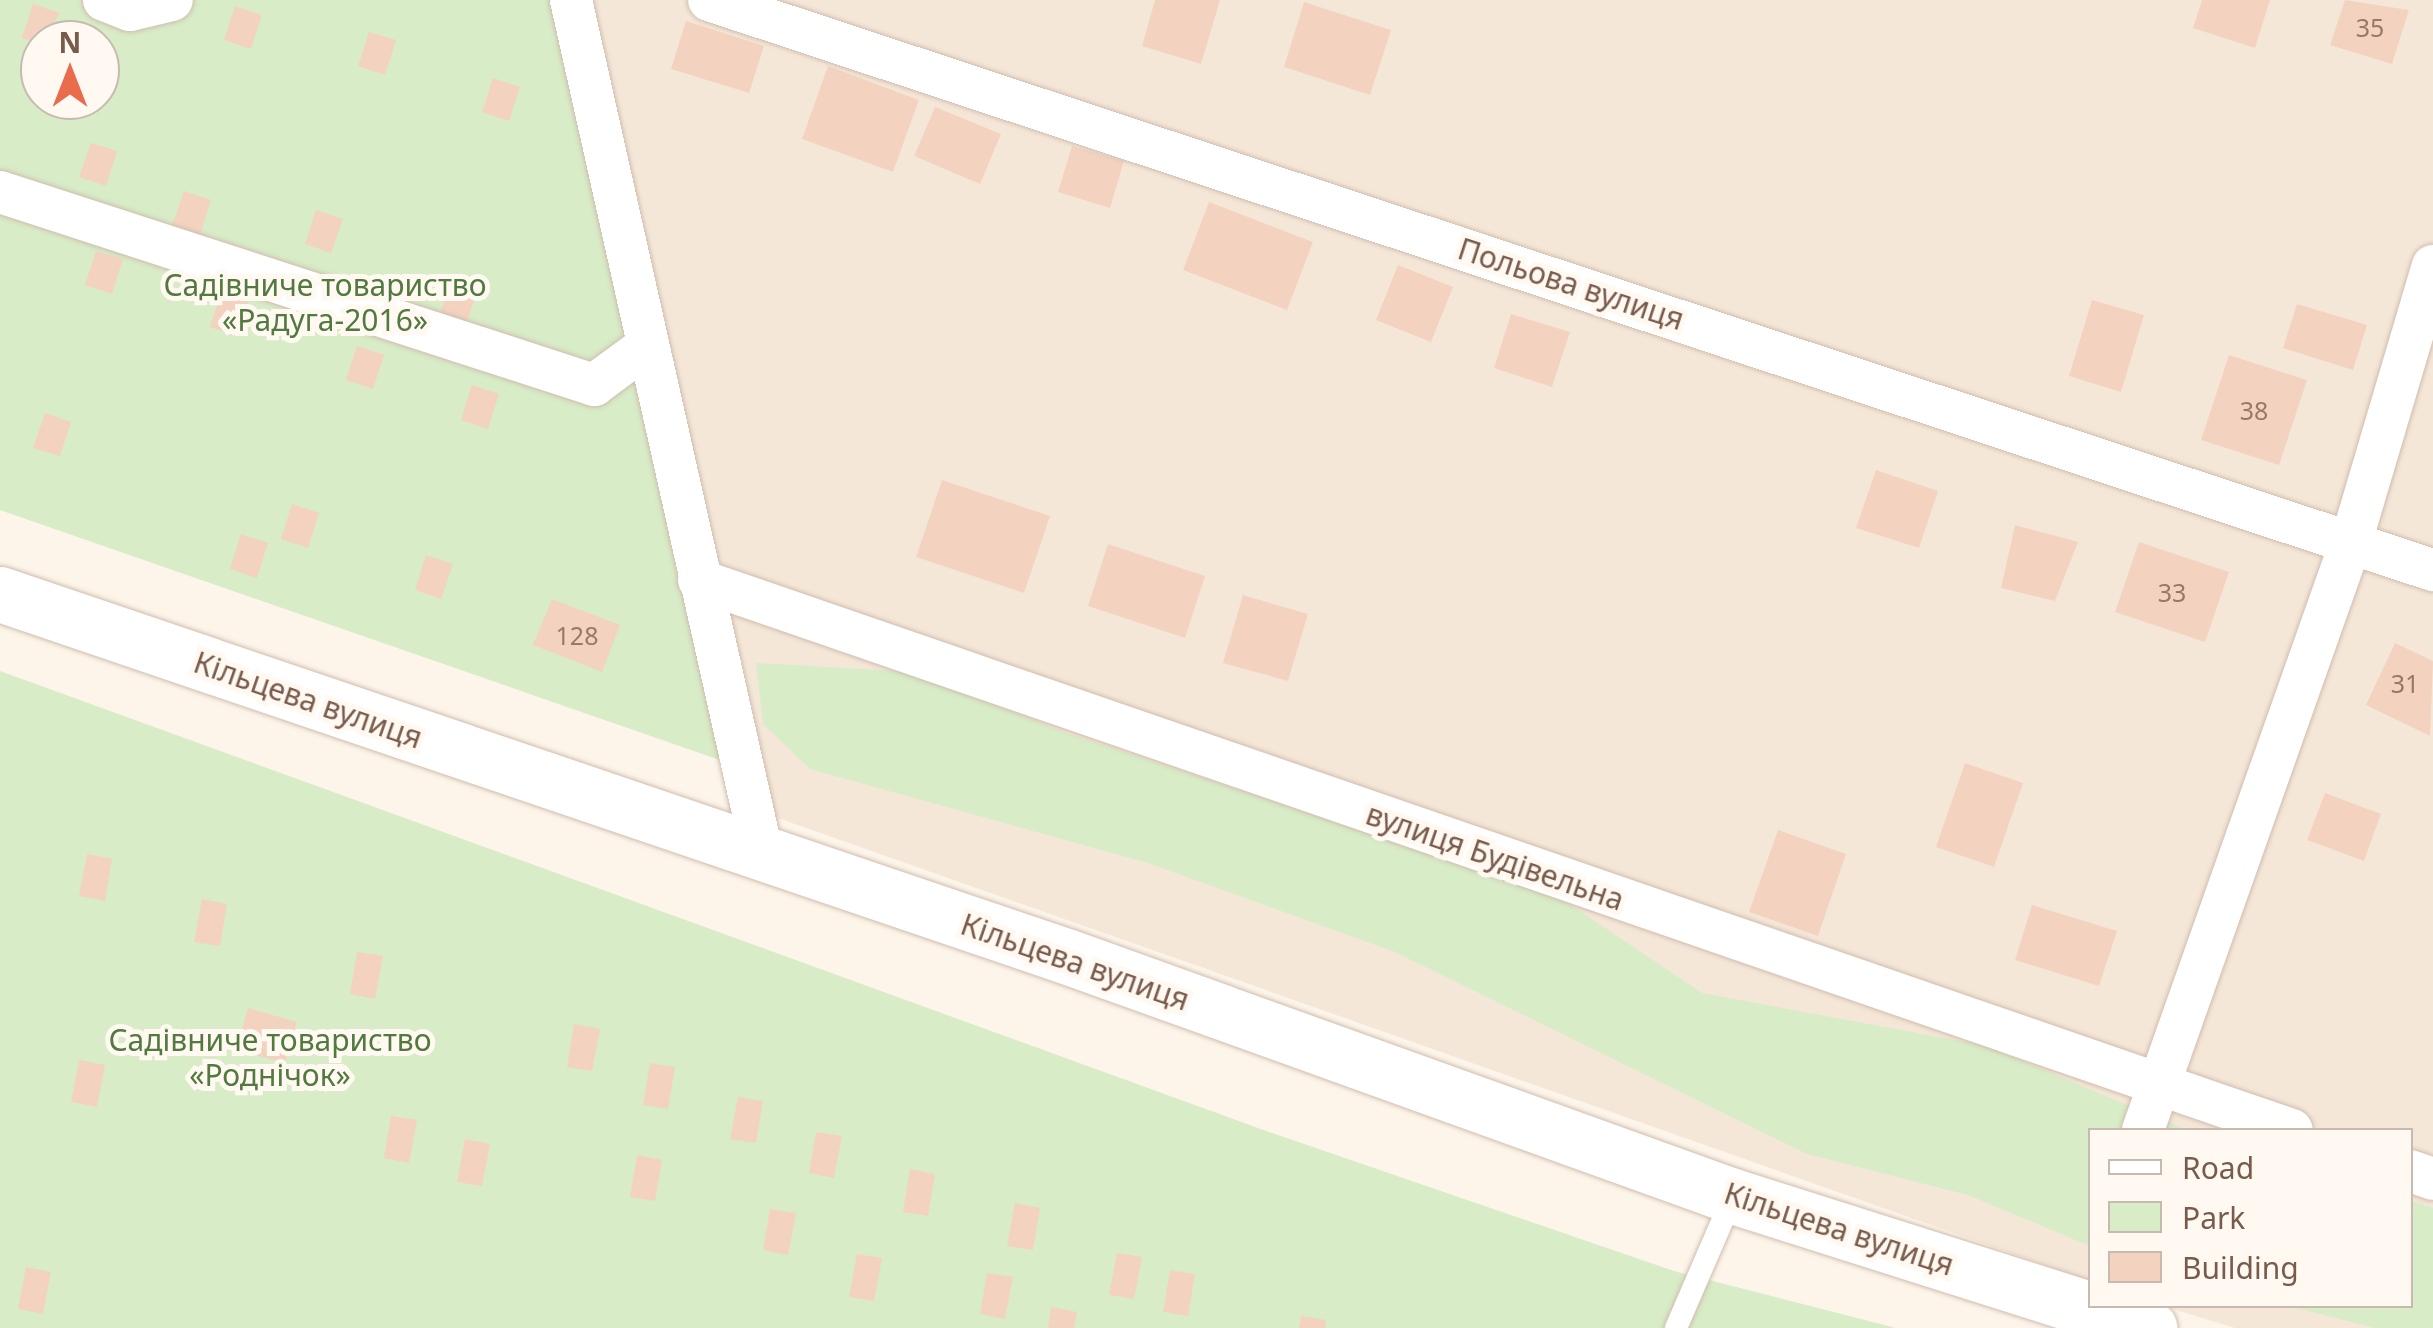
<!DOCTYPE html>
<meta charset="utf-8">
<style>
body{margin:0}
#map{position:relative;width:2433px;height:1328px;overflow:hidden;background:#fdf5ea;font-family:"Noto Sans",sans-serif}
div>[style]{position:absolute}
.residential>*{inset:0;background:#f5e7d8}
.green>*{inset:0;background:#d7ecc7}
.building>*{inset:0;background:#f3d3c0}
.roads{filter:drop-shadow(0 0 2px #d0bdae) drop-shadow(0 0 2px #d0bdae)}
.service>*{height:22px;margin:-11px;padding:0 11px;transform-origin:11px;border-radius:11px;background:#fff}
.minor>*{height:42px;margin:-21px;padding:0 21px;transform-origin:21px;border-radius:21px;background:#fff}
.secondary>*{height:55px;margin:-27.5px;padding:0 27.5px;transform-origin:27.5px;border-radius:27.5px;background:#fff}
span{translate:-50% -50%;white-space:nowrap;text-align:center;line-height:1.15;-webkit-text-stroke:10px #fff9f1;paint-order:stroke}
.number-label{font-size:25px;color:#987969}
.number-label span{-webkit-text-stroke-width:0}
.street-label{font-size:30px;color:#795b4c}
.park-label{font-size:30px;color:#527940}
.legend{position:absolute;left:2088px;top:1128px;width:325px;height:180px;box-sizing:border-box;background:#fff9f1;border:2px solid #c9baaf;margin:0;padding:12px 18px;list-style:none;font-size:30px;color:#795b4c}
.legend li{display:flex;align-items:center;gap:20px;height:50px}
.legend b{width:50px;border:2px solid #c9baaf}
.north{position:absolute;left:20px;top:20px;width:100px;height:100px;box-sizing:border-box;background:#fff9f1;border:2px solid #c9baaf;border-radius:50%;rotate:0deg;font-size:28px;font-weight:700;line-height:40px;text-align:center;color:#795b4c}
.north::after{content:'';display:block;margin:auto;width:35px;height:45px;background:#e96c4d;clip-path:polygon(50% 0,100% 100%,50% 72%,0 100%)}
</style>
<div id="map">
<div class="residential">
<i style="clip-path:polygon(585px 0,2433px 0,2433px 1328px,2235px 1328px,2163px 1306px,2410px 1306px,2410px 1130px,2090px 1130px,2090px 1281px,775px 817px)"></i>
</div>
<div class="green">
<i style="clip-path:polygon(evenodd,0 0,571px 0,740px 767px,0 510px,0 0,40px 40px,100px 40px,100px 100px,40px 100px,40px 40px)"></i>
<i style="clip-path:polygon(756px 663px,914px 672px,1063px 732px,1553px 893px,1702px 993px,1987px 1046px,2187px 1130px,2090px 1130px,2090px 1246px,1968px 1195px,1807px 1154px,1395px 952px,1148px 863px,810px 769px,763px 724px)"></i>
<i style="clip-path:polygon(0 671px,1269px 1132px,1674px 1271px,1896px 1328px,0 1328px)"></i>
<i style="clip-path:polygon(2411px 1201px,2433px 1208px,2433px 1328px,2375px 1328px,2289px 1306px,2410px 1306px)"></i>
</div>
<div class="building">
<i style="clip-path:polygon(1155px 0,1220px 0,1201px 64px,1142px 46px)"></i>
<i style="clip-path:polygon(2202px 0,2270px 0,2255px 48px,2193px 28px)"></i>
<i style="clip-path:polygon(2345px 0,2409px 10px,2392px 64px,2330px 45px)"></i>
<i style="clip-path:polygon(1304px 2px,1391px 30px,1370px 95px,1284px 67px)"></i>
<i style="clip-path:polygon(33px 4px,60px 13px,40px 44px,22px 38px)"></i>
<i style="clip-path:polygon(235px 6px,262px 15px,251px 49px,224px 40px)"></i>
<i style="clip-path:polygon(686px 21px,764px 46px,749px 93px,671px 69px)"></i>
<i style="clip-path:polygon(369px 32px,396px 40px,385px 75px,358px 66px)"></i>
<i style="clip-path:polygon(828px 66px,919px 100px,893px 172px,802px 139px)"></i>
<i style="clip-path:polygon(493px 78px,520px 87px,509px 121px,482px 112px)"></i>
<i style="clip-path:polygon(935px 107px,1001px 134px,980px 184px,914px 156px)"></i>
<i style="clip-path:polygon(91px 143px,117px 151px,106px 186px,79px 177px)"></i>
<i style="clip-path:polygon(1072px 146px,1124px 161px,1110px 208px,1058px 192px)"></i>
<i style="clip-path:polygon(184px 191px,211px 200px,200px 235px,172px 226px)"></i>
<i style="clip-path:polygon(1209px 202px,1313px 242px,1287px 310px,1183px 270px)"></i>
<i style="clip-path:polygon(316px 210px,343px 219px,331px 253px,305px 244px)"></i>
<i style="clip-path:polygon(96px 251px,123px 259px,112px 294px,85px 285px)"></i>
<i style="clip-path:polygon(1398px 265px,1453px 287px,1431px 342px,1376px 320px)"></i>
<i style="clip-path:polygon(451px 279px,478px 288px,467px 322px,440px 314px)"></i>
<i style="clip-path:polygon(221px 292px,248px 301px,236px 336px,210px 327px)"></i>
<i style="clip-path:polygon(2092px 300px,2144px 315px,2121px 392px,2069px 376px)"></i>
<i style="clip-path:polygon(2297px 304px,2367px 325px,2353px 370px,2283px 348px)"></i>
<i style="clip-path:polygon(1511px 314px,1570px 332px,1552px 387px,1494px 368px)"></i>
<i style="clip-path:polygon(357px 346px,384px 355px,373px 389px,346px 380px)"></i>
<i style="clip-path:polygon(2229px 355px,2307px 380px,2279px 465px,2201px 440px)"></i>
<i style="clip-path:polygon(472px 385px,499px 394px,488px 429px,461px 420px)"></i>
<i style="clip-path:polygon(45px 413px,71px 422px,60px 456px,33px 448px)"></i>
<i style="clip-path:polygon(1876px 470px,1938px 491px,1919px 548px,1856px 528px)"></i>
<i style="clip-path:polygon(942px 480px,1050px 516px,1024px 593px,916px 557px)"></i>
<i style="clip-path:polygon(292px 504px,319px 513px,308px 548px,281px 539px)"></i>
<i style="clip-path:polygon(2015px 525px,2078px 542px,2055px 601px,2001px 588px)"></i>
<i style="clip-path:polygon(241px 534px,268px 543px,257px 578px,230px 569px)"></i>
<i style="clip-path:polygon(2139px 542px,2229px 572px,2205px 642px,2115px 612px)"></i>
<i style="clip-path:polygon(1108px 544px,1205px 576px,1185px 638px,1088px 606px)"></i>
<i style="clip-path:polygon(426px 555px,453px 564px,441px 599px,415px 590px)"></i>
<i style="clip-path:polygon(1243px 595px,1308px 614px,1288px 681px,1223px 663px)"></i>
<i style="clip-path:polygon(552px 599px,620px 625px,602px 672px,533px 645px)"></i>
<i style="clip-path:polygon(2395px 643px,2433px 661px,2430px 736px,2366px 705px)"></i>
<i style="clip-path:polygon(1965px 763px,2023px 783px,1994px 867px,1936px 847px)"></i>
<i style="clip-path:polygon(2325px 793px,2381px 814px,2364px 861px,2307px 840px)"></i>
<i style="clip-path:polygon(1778px 830px,1846px 854px,1818px 936px,1749px 912px)"></i>
<i style="clip-path:polygon(87px 854px,112px 859px,105px 901px,79px 896px)"></i>
<i style="clip-path:polygon(202px 899px,227px 904px,220px 946px,194px 942px)"></i>
<i style="clip-path:polygon(2032px 905px,2117px 931px,2099px 986px,2015px 960px)"></i>
<i style="clip-path:polygon(357px 952px,383px 956px,375px 999px,350px 994px)"></i>
<i style="clip-path:polygon(248px 1008px,297px 1022px,285px 1063px,236px 1050px)"></i>
<i style="clip-path:polygon(574px 1024px,600px 1029px,592px 1071px,567px 1067px)"></i>
<i style="clip-path:polygon(79px 1060px,105px 1065px,97px 1107px,71px 1102px)"></i>
<i style="clip-path:polygon(650px 1063px,675px 1067px,668px 1109px,643px 1105px)"></i>
<i style="clip-path:polygon(738px 1097px,763px 1101px,756px 1143px,730px 1139px)"></i>
<i style="clip-path:polygon(391px 1116px,417px 1120px,409px 1163px,384px 1158px)"></i>
<i style="clip-path:polygon(816px 1132px,842px 1136px,834px 1178px,809px 1173px)"></i>
<i style="clip-path:polygon(465px 1139px,490px 1144px,482px 1186px,457px 1182px)"></i>
<i style="clip-path:polygon(637px 1155px,662px 1160px,655px 1201px,630px 1197px)"></i>
<i style="clip-path:polygon(910px 1169px,935px 1174px,928px 1216px,903px 1212px)"></i>
<i style="clip-path:polygon(1015px 1203px,1040px 1208px,1033px 1250px,1007px 1246px)"></i>
<i style="clip-path:polygon(770px 1209px,796px 1213px,788px 1255px,763px 1250px)"></i>
<i style="clip-path:polygon(1117px 1253px,1142px 1257px,1134px 1299px,1109px 1295px)"></i>
<i style="clip-path:polygon(857px 1254px,882px 1258px,874px 1301px,849px 1297px)"></i>
<i style="clip-path:polygon(26px 1267px,51px 1272px,43px 1314px,18px 1309px)"></i>
<i style="clip-path:polygon(1170px 1270px,1195px 1274px,1188px 1316px,1163px 1312px)"></i>
<i style="clip-path:polygon(987px 1273px,1013px 1277px,1005px 1319px,980px 1314px)"></i>
<i style="clip-path:polygon(1051px 1307px,1077px 1312px,1074px 1328px,1048px 1328px)"></i>
<i style="clip-path:polygon(1301px 1316px,1326px 1320px,1325px 1328px,1299px 1328px)"></i>
</div>
<div class="roads">
<div class="service">
<i style="left:1676px;top:1328px;width:144px;rotate:-66.6deg"></i>
</div>
<div class="minor">
<i style="left:104px;top:0;width:28px;rotate:21deg"></i>
<i style="left:130px;top:10px;width:43px;rotate:-13.4deg"></i>
<i style="left:571px;top:0;width:878px;rotate:77.37deg"></i>
<i style="left:709px;top:0;width:1816px;rotate:18.3deg"></i>
<i style="left:0;top:192px;width:625px;rotate:18deg"></i>
<i style="left:594px;top:385px;width:66px;rotate:-36.3deg"></i>
<i style="left:699px;top:580px;width:1685px;rotate:19.05deg"></i>
<i style="left:2143px;top:1130px;width:624px;rotate:-70.52deg"></i>
<i style="left:2351px;top:542px;width:288px;rotate:-73.5deg"></i>
<i style="left:2410px;top:1171px;width:24px;rotate:19deg"></i>
</div>
<div class="secondary">
<i style="left:0;top:594px;width:1126px;rotate:18.76deg"></i>
<i style="left:1066px;top:956px;width:709px;rotate:19.79deg"></i>
<i style="left:1733px;top:1196px;width:437px;rotate:17.6deg"></i>
</div>
</div>
<div class="number-label">
<span style="left:2370px;top:27px">35</span>
<span style="left:2254px;top:410px">38</span>
<span style="left:2172px;top:592px">33</span>
<span style="left:577px;top:635px">128</span>
<span style="left:2405px;top:683px">31</span>
</div>
<div class="street-label">
<span style="left:1571px;top:284px;rotate:18deg">Польова вулиця</span>
<span style="left:308px;top:700px;rotate:19deg">Кільцева вулиця</span>
<span style="left:1495px;top:857px;rotate:19deg">вулиця Будівельна</span>
<span style="left:1075px;top:962px;rotate:19deg">Кільцева вулиця</span>
<span style="left:1839px;top:1229px;rotate:18deg">Кільцева вулиця</span>
</div>
<div class="park-label">
<span style="left:325px;top:302px">Садівниче товариство<br>«Радуга-2016»</span>
<span style="left:270px;top:1057px">Садівниче товариство<br>«Роднічок»</span>
</div>
<ul class="legend">
<li><b style="height:12px;background:#fff"></b>Road</li>
<li><b style="height:28px;background:#d7ecc7"></b>Park</li>
<li><b style="height:28px;background:#f3d3c0"></b>Building</li>
</ul>
<div class="north">N</div>
</div>
